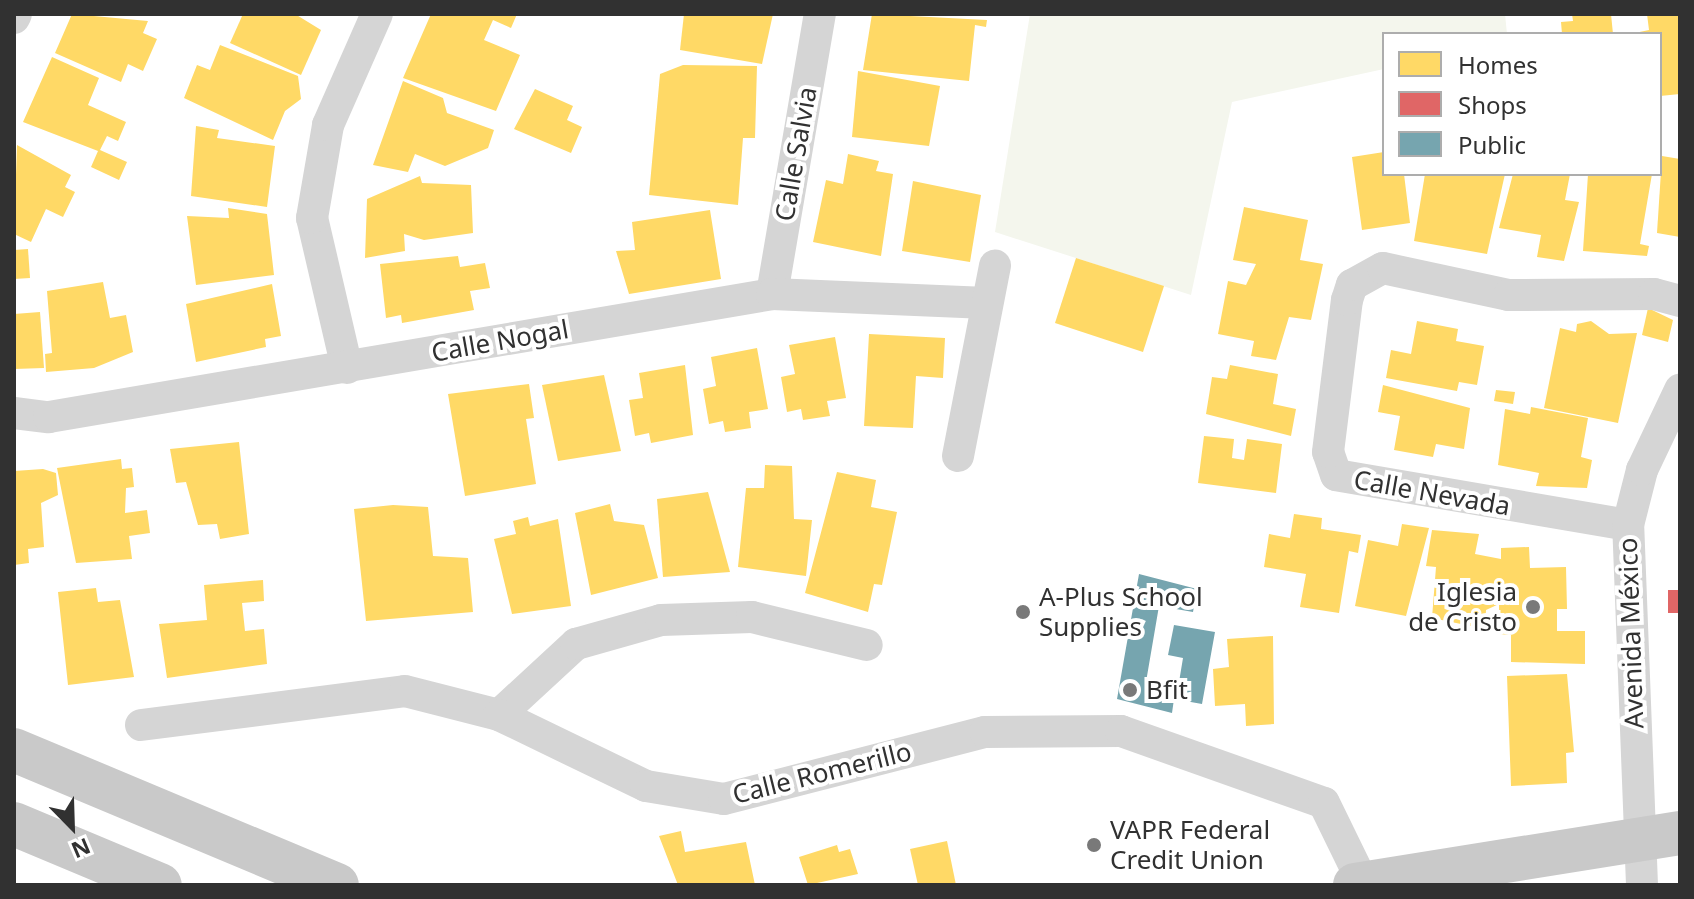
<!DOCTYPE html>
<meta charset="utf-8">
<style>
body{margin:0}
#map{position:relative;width:1694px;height:899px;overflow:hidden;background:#fff;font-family:"Noto Sans",sans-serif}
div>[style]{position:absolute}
.green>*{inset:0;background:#f4f6ed}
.homes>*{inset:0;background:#ffd966}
.shops>*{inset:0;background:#e06666}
.public>*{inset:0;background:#76a5af}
.minor>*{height:32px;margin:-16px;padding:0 16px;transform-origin:16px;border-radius:16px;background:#d5d5d5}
.primary>*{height:44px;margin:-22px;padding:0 22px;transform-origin:22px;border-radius:22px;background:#c9c9c9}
.dots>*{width:22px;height:22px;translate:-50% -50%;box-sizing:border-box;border:4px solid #fff;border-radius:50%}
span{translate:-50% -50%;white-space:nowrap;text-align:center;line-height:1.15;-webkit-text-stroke:8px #fff;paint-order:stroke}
.street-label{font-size:26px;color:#313131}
.poi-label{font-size:26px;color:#313131}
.right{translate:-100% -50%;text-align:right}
.left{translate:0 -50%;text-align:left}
.frame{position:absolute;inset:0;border:16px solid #313131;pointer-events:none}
.legend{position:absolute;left:1382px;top:32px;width:280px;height:144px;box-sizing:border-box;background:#fff;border:2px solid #adadad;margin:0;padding:10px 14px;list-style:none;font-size:24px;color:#313131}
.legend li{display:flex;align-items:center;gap:16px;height:40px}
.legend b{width:40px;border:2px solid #adadad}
.north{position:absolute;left:32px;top:787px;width:80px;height:80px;-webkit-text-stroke:6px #fff;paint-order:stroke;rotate:157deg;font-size:22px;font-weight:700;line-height:32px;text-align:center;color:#313131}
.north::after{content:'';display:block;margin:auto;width:28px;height:36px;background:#313131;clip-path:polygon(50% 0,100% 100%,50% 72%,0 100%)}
</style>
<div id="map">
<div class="green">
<i style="clip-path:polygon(1030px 14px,1505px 14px,1507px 34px,1384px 34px,1384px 69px,1232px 102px,1191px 295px,995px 232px)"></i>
</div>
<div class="homes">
<i style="clip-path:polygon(72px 14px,148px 21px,143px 33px,157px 39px,143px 71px,128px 64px,121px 82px,55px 53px)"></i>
<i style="clip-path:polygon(243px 14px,295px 14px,321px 30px,301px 75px,230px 43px)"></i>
<i style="clip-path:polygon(431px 14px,517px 14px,511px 28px,493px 20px,484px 40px,520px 55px,496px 111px,403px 78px)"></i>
<i style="clip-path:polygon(684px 14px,773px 14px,762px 64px,680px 50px)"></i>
<i style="clip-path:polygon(872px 14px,987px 20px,986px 27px,975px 25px,969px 81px,863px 70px)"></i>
<i style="clip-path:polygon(1572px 14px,1611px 14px,1613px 34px,1562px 34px,1561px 22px,1573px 21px)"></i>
<i style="clip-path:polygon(1647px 14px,1678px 14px,1680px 94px,1660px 96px,1660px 34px,1630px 34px,1649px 30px)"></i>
<i style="clip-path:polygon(220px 45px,298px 76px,301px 99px,285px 111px,273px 140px,184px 98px,197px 65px,210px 70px)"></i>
<i style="clip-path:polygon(52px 57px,99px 78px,88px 105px,126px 122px,118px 141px,107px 136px,100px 150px,127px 162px,119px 180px,91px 167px,98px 151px,23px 122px)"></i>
<i style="clip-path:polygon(683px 65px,757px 66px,755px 138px,743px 138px,738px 205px,649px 195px,660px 74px)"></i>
<i style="clip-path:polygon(858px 71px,940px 86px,929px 146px,852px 137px)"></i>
<i style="clip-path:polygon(403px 81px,443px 98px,447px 113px,494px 130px,488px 148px,445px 166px,415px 154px,408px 172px,373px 165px)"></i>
<i style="clip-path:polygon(535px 89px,573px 106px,567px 120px,582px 127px,571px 153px,514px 129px)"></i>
<i style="clip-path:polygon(196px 126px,219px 130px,217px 138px,275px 146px,267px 207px,191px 196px)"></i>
<i style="clip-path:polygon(17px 145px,71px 175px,65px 187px,75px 192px,63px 217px,46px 209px,31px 242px,14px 234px)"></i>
<i style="clip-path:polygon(1384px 152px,1384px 174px,1404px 174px,1410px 223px,1362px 230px,1352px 157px)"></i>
<i style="clip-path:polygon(848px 154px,879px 161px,876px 171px,893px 174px,881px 256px,813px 242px,826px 180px,843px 184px)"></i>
<i style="clip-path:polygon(1662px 156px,1680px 159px,1680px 237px,1657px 233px)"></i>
<i style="clip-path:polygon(1425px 174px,1505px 174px,1487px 254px,1414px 241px)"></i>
<i style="clip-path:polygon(1513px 174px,1570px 174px,1565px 200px,1579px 202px,1564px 261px,1537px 257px,1541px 235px,1499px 228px)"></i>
<i style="clip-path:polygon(1588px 174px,1652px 174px,1640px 244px,1649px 246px,1647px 256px,1583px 251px)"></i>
<i style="clip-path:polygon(420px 176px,422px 183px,471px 185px,473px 233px,424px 240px,404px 234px,405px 251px,365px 258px,367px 199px)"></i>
<i style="clip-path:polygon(913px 181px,981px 195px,970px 262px,902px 251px)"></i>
<i style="clip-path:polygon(1244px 207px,1308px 220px,1300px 260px,1323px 264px,1311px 320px,1289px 317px,1276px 360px,1251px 356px,1254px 341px,1218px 334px,1228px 281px,1246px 285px,1256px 264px,1233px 260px)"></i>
<i style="clip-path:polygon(228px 208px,267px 214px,274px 275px,196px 285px,187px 216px,229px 218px)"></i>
<i style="clip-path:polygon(710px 210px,721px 279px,629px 294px,616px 251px,635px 250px,632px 222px)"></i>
<i style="clip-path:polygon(28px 249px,30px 278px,14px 279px,14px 250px)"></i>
<i style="clip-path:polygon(458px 256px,460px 267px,485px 263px,490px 288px,470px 291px,474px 310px,402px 323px,401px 315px,386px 318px,380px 264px)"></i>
<i style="clip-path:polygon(1076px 258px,1164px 286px,1143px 352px,1055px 323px)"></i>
<i style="clip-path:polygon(103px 282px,110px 318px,126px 315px,133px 352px,94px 368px,46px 372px,45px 354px,52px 353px,47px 291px)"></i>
<i style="clip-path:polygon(272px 284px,281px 336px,265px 339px,266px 347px,196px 362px,186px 304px)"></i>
<i style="clip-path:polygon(1648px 308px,1673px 320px,1668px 342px,1642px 335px)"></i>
<i style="clip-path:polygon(40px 312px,44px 368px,14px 369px,14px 314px)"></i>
<i style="clip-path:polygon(1417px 321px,1458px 329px,1456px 341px,1484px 346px,1477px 385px,1459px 382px,1457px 391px,1386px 378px,1391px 350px,1411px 354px)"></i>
<i style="clip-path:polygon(1591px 321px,1609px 334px,1637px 333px,1618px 423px,1544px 408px,1560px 328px,1576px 332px,1577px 324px)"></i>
<i style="clip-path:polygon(869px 334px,945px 338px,943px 378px,916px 376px,913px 428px,864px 426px)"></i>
<i style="clip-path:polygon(835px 337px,846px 398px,827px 401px,830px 416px,803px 420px,801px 409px,787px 412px,781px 377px,795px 374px,789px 345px)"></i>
<i style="clip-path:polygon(757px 348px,768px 409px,749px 412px,751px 428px,725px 432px,723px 421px,709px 424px,703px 389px,716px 386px,711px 357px)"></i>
<i style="clip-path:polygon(685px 365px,693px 435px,651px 443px,649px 433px,635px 436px,629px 400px,643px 398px,639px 373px)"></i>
<i style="clip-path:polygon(1230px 365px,1278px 374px,1273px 404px,1296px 409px,1291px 436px,1206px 414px,1212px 377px,1227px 379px)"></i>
<i style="clip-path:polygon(604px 375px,621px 451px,558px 461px,542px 385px)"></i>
<i style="clip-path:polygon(529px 384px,534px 418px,526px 419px,536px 484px,465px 496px,448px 394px)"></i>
<i style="clip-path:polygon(1383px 385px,1470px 408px,1464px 449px,1436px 444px,1433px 457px,1394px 450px,1400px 416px,1378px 412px)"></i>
<i style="clip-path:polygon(1496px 390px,1515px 392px,1513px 404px,1494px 401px)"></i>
<i style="clip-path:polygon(1531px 407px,1588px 418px,1581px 457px,1592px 460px,1587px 488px,1536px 486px,1539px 473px,1498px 465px,1505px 409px,1530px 414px)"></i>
<i style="clip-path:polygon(1204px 436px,1234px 439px,1232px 458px,1244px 460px,1247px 439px,1282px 444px,1276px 493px,1198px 483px)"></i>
<i style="clip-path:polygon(239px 442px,249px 534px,220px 539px,217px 524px,198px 525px,186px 482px,176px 483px,170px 449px)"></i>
<i style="clip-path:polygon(121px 459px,122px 469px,132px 468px,134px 487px,126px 488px,125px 513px,147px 510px,150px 533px,129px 536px,132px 559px,76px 563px,57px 468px)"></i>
<i style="clip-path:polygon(765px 465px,792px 466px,794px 519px,812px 520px,806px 576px,738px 567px,746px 488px,764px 488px)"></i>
<i style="clip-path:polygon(43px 469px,56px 473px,58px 495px,41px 503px,44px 547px,28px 549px,29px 563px,14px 565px,14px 471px)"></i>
<i style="clip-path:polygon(837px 472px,876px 480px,871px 507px,897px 512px,882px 585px,874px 584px,868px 612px,805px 593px)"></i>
<i style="clip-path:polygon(708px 492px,730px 572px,663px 577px,657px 499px)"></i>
<i style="clip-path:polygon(610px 504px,614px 521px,644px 525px,658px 578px,591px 595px,575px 513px)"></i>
<i style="clip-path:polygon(393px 505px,428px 507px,433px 556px,468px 558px,473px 612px,366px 621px,354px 509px)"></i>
<i style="clip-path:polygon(1294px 514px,1322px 518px,1321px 529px,1361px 535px,1358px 553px,1349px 551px,1339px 613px,1300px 607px,1306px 574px,1264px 567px,1269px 534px,1290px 538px)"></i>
<i style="clip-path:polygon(528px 517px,530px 526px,558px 519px,571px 606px,512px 614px,494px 539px,516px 534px,513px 521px)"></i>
<i style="clip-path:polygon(1402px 524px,1429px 528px,1406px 616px,1355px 606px,1368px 540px,1398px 546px)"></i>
<i style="clip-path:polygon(1432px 530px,1479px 534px,1475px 554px,1501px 559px,1501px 548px,1529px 547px,1530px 568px,1566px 567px,1567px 609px,1557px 609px,1557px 631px,1585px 631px,1585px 664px,1511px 662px,1511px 635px,1499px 634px,1499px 604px,1486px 610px,1485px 629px,1432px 618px,1436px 567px,1426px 566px)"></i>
<i style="clip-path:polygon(263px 580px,264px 601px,242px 603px,245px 631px,264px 629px,267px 664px,167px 678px,159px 624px,207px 620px,204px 585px)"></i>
<i style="clip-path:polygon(96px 588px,98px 602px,120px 600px,134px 677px,68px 685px,58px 592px)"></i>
<i style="clip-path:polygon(1273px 636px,1274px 724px,1246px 726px,1245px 704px,1215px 706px,1213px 669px,1229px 667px,1227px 639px)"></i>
<i style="clip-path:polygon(1567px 674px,1574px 752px,1566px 753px,1567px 783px,1511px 786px,1507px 676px)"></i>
<i style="clip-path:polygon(681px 831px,685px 852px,746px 842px,755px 885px,678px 885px,659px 836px)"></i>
<i style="clip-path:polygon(947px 841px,956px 885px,918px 885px,910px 849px)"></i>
<i style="clip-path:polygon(837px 845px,839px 852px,850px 849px,858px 874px,808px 885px,799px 857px)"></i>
</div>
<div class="shops">
<i style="clip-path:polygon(1668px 590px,1680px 590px,1680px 613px,1668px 613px)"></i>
</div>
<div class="public">
<i style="clip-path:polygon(1139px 574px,1197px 589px,1193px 612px,1159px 606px,1146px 682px,1178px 688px,1183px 658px,1168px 655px,1174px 625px,1215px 632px,1202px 704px,1174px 699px,1172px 713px,1117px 699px)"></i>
</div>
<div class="minor">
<i style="left:14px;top:18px;width:4px;rotate:-63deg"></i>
<i style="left:772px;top:294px;width:284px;rotate:-80.3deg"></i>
<i style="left:347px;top:368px;width:154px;rotate:-103.1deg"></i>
<i style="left:312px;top:218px;width:94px;rotate:-80.2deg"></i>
<i style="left:328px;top:125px;width:121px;rotate:-66.2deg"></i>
<i style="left:14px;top:413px;width:35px;rotate:7deg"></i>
<i style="left:49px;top:417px;width:733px;rotate:-9.65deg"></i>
<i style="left:772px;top:294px;width:215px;rotate:2.4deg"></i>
<i style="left:958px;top:456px;width:194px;rotate:-79deg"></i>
<i style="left:1628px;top:525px;width:296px;rotate:-170.3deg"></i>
<i style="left:1336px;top:475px;width:24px;rotate:-109deg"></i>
<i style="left:1328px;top:452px;width:153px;rotate:-82.9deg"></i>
<i style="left:1347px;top:300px;width:16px;rotate:-72deg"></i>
<i style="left:1352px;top:285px;width:35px;rotate:-29deg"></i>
<i style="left:1383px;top:268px;width:129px;rotate:12.1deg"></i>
<i style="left:1509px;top:295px;width:145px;rotate:-0.4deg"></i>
<i style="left:1654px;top:294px;width:27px;rotate:15deg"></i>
<i style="left:499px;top:715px;width:105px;rotate:-42.7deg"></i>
<i style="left:576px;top:644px;width:88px;rotate:-15.8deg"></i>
<i style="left:661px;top:620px;width:91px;rotate:-1.9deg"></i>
<i style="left:752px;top:617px;width:118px;rotate:13.7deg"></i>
<i style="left:141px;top:725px;width:266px;rotate:-7.3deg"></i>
<i style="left:405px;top:691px;width:97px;rotate:14.3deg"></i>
<i style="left:499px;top:715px;width:163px;rotate:25.8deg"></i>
<i style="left:646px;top:786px;width:79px;rotate:9.5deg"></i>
<i style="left:724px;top:799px;width:269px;rotate:-14.4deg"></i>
<i style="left:985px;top:732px;width:136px;rotate:-0.4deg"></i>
<i style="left:1121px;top:731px;width:215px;rotate:19.5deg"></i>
<i style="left:1324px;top:803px;width:89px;rotate:64deg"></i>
<i style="left:1642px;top:885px;width:360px;rotate:-92.2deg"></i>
<i style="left:1628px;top:525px;width:57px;rotate:-75.7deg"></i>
<i style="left:1642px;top:470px;width:89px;rotate:-64.6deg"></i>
</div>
<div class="primary">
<i style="left:14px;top:750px;width:350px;rotate:22.7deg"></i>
<i style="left:14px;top:824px;width:158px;rotate:22.7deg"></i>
<i style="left:1355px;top:885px;width:329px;rotate:-9.1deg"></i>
</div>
<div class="dots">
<i style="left:1533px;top:607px;background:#797979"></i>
<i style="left:1023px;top:612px;background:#797979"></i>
<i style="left:1130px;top:690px;background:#797979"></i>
<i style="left:1094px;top:845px;background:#797979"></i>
</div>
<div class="street-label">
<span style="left:796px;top:154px;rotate:-80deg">Calle Salvia</span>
<span style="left:500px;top:341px;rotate:-10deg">Calle Nogal</span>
<span style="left:1432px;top:493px;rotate:10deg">Calle Nevada</span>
<span style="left:1631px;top:633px;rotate:-92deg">Avenida México</span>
<span style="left:822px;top:773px;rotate:-14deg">Calle Romerillo</span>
</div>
<div class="poi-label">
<span class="right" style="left:1517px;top:607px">Iglesia<br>de Cristo</span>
<span class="left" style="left:1039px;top:612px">A-Plus School<br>Supplies</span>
<span class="left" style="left:1146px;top:690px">Bfit</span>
<span class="left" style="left:1110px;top:845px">VAPR Federal<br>Credit Union</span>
</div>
<div class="frame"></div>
<ul class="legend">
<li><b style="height:22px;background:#ffd966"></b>Homes</li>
<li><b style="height:22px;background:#e06666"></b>Shops</li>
<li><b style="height:22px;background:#76a5af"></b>Public</li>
</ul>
<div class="north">N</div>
</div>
